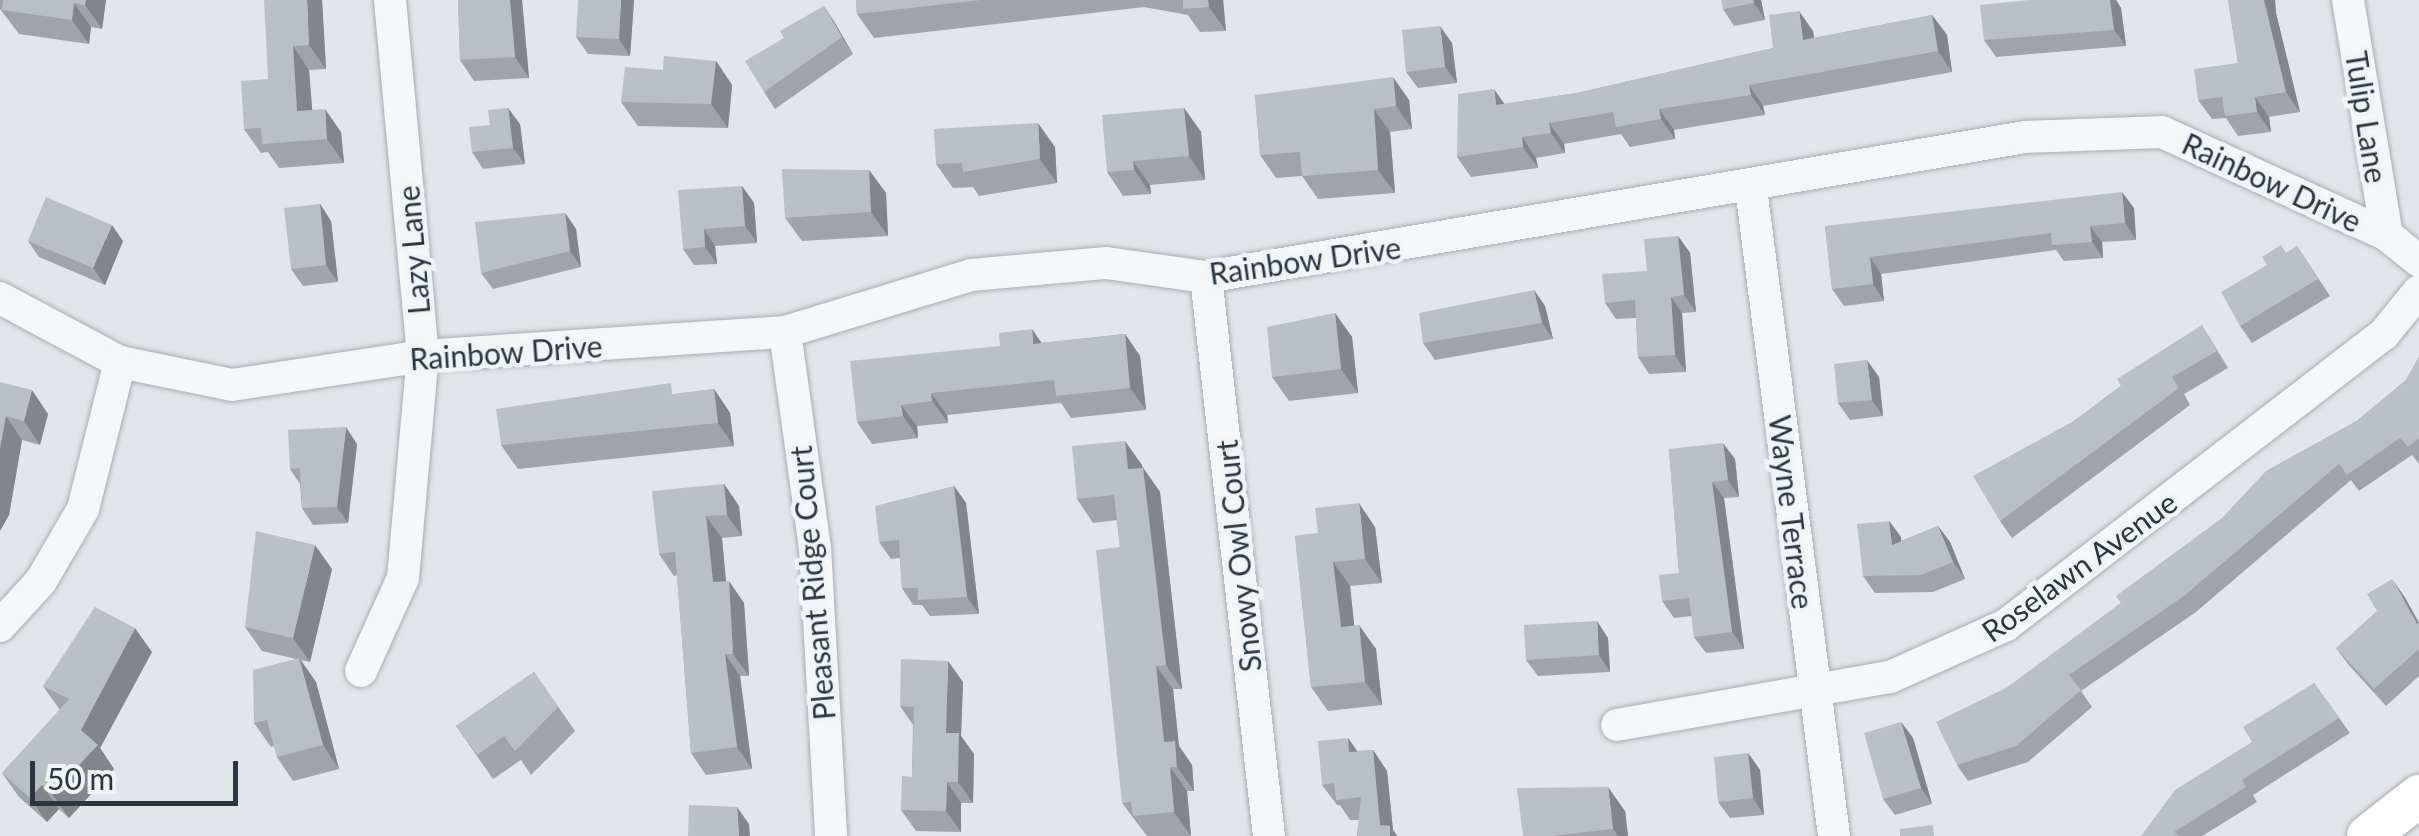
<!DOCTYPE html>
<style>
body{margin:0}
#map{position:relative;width:2419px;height:836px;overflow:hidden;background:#e2e5e9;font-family:Lato,sans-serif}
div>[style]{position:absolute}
.roads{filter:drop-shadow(0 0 2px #a8adb3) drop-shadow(0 0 2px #a8adb3)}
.minor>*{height:32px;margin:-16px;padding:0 16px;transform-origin:16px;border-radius:16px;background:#f4f6f8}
.major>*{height:42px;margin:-21px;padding:0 21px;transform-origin:21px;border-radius:21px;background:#fff}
.wall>*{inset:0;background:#a0a4a9}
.shaded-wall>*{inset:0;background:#82868a}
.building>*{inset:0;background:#babfc5}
span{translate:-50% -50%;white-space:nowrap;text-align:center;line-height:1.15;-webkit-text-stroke:9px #f1f4f7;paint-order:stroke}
.street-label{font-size:30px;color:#2c353f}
.scale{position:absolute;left:30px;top:761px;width:208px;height:45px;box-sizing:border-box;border:5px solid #2c353f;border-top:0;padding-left:12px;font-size:30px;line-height:35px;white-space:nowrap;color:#2c353f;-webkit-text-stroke:8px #f1f4f7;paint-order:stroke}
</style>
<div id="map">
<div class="roads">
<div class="minor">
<i style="left:2348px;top:0;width:238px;rotate:80.6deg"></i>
<i style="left:1751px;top:188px;width:653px;rotate:82.7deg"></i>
<i style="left:1206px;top:277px;width:563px;rotate:83.57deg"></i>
<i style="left:0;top:298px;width:136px;rotate:28.1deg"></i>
<i style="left:120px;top:362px;width:114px;rotate:11.6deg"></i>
<i style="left:232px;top:385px;width:193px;rotate:-8.6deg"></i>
<i style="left:423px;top:356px;width:363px;rotate:-3.8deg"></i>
<i style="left:785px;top:332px;width:195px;rotate:-17deg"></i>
<i style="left:971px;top:275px;width:136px;rotate:-5.1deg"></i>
<i style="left:1106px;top:263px;width:101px;rotate:8deg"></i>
<i style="left:1206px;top:277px;width:831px;rotate:-9.7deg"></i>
<i style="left:2025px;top:137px;width:137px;rotate:-2.1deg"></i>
<i style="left:2162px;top:132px;width:247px;rotate:24.6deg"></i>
<i style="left:2387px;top:235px;width:41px;rotate:39.1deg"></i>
<i style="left:785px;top:332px;width:217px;rotate:82.1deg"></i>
<i style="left:815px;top:547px;width:289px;rotate:86.8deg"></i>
<i style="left:0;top:626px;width:61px;rotate:-47.7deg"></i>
<i style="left:41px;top:581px;width:83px;rotate:-59.7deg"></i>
<i style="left:83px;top:509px;width:152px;rotate:-75.9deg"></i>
<i style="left:361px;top:671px;width:102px;rotate:-65.7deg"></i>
<i style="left:403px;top:578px;width:223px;rotate:-84.9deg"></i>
<i style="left:423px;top:356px;width:358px;rotate:-95.3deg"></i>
<i style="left:1617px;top:725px;width:277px;rotate:-10deg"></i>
<i style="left:1890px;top:677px;width:127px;rotate:-24.1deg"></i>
<i style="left:2006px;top:625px;width:477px;rotate:-37.6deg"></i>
<i style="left:2384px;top:334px;width:55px;rotate:-50.9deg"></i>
</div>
<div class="major">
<i style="left:2368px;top:836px;width:65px;rotate:-38.1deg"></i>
</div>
</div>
<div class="wall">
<i style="clip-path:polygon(0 0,106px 0,102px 29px,91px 27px,89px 44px,19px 34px,0 9px)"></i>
<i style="clip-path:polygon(322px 0,326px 69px,309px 70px,312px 109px,341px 132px,344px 163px,279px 168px,268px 152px,261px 153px,244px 129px,268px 79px)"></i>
<i style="clip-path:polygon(458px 0,522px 0,529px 78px,474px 81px,460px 60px)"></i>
<i style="clip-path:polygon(634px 0,630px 56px,588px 54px,576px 37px)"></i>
<i style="clip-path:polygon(856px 0,1223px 0,1226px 31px,1200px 32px,1188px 15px,1144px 7px,874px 38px,857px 14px)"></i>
<i style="clip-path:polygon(1761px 0,1765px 20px,1734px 26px,1723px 9px)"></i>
<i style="clip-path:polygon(2029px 0,2116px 0,2121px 8px,2126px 46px,1996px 57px,1984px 40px)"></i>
<i style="clip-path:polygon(2228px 0,2275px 0,2276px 13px,2300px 112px,2269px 117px,2271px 132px,2238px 136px,2226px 118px,2212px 119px,2198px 100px,2238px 63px)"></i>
<i style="clip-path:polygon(824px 6px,853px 54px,775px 109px,764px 92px,784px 38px)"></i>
<i style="clip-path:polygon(1932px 15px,1947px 35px,1952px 72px,1763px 106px,1765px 115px,1674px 130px,1675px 139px,1630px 147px,1621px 134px,1564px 144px,1565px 153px,1536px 158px,1538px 168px,1471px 177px,1457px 157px,1504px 104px,1577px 93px,1773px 48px,1813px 31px,1814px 38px)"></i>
<i style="clip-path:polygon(1452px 43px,1457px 83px,1418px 88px,1406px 72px)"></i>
<i style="clip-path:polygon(716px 61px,732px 85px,728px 128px,638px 126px,621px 102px,663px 70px)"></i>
<i style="clip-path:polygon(1255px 95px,1409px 100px,1412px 129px,1390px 132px,1395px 193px,1318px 199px,1302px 176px,1276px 178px,1260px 155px)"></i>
<i style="clip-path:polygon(1184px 108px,1201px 132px,1205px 180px,1150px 185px,1151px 194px,1123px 196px,1107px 172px)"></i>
<i style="clip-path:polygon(520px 124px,525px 164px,483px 169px,472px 152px,490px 125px)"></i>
<i style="clip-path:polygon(1055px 147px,1057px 183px,979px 196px,973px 187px,953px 188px,936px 164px)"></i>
<i style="clip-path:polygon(869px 170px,886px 193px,888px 236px,802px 241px,785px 218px)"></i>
<i style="clip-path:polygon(742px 186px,754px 203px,757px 243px,715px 246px,717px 264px,694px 265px,683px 249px)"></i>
<i style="clip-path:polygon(320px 204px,331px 221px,338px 282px,303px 286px,291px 269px)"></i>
<i style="clip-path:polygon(2134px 208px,2136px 240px,2102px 242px,2103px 258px,2064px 261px,2056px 250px,1881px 274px,1884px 301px,1844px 306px,1832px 289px,1825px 226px)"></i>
<i style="clip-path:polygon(565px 213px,576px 229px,581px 267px,493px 289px,481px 273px)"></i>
<i style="clip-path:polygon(1678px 236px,1690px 253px,1696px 312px,1682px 313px,1686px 372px,1649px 374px,1638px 357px,1636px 318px,1616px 319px,1605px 303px,1647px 271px)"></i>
<i style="clip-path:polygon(28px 241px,123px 241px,105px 285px,39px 257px)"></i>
<i style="clip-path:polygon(2297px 246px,2330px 296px,2252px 343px,2240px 326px,2287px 253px)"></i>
<i style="clip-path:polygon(1534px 290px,1545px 306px,1553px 339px,1435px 360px,1423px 343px)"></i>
<i style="clip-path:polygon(1335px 313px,1352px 337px,1358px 393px,1289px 401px,1272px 377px)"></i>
<i style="clip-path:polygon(2202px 325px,2228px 368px,2184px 394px,2190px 405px,2012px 538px,2000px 521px,2074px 421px)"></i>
<i style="clip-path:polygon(1125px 334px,1140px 356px,1146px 410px,1071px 418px,1061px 403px,947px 415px,948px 423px,917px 426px,918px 438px,872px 444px,857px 422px,1041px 343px)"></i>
<i style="clip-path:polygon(2419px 357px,2419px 464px,2412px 455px,2359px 491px,2351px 480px,2196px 612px,2081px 691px,2092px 707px,2028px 762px,1968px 781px,1957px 765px,2008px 687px,2121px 603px,2358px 420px,2406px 380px)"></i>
<i style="clip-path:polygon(1879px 377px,1883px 416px,1850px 420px,1838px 403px)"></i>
<i style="clip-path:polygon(0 382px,48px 414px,40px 445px,22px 440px,9px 515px,0 531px)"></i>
<i style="clip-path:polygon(714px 389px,730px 413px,734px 446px,518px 469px,501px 445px,678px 394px)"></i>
<i style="clip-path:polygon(1125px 441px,1160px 492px,1182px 689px,1173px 689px,1179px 746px,1192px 765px,1194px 791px,1187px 791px,1191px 836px,1147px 836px,1122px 803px,1120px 547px,1117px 520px,1093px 523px,1077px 499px)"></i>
<i style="clip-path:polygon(357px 444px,348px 523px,313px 525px,302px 508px,300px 484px,290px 469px)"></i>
<i style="clip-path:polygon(1669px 449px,1735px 459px,1739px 497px,1724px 498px,1744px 649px,1706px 653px,1694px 637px,1692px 616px,1674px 618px,1662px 601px,1679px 573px)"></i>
<i style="clip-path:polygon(724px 484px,739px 506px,742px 536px,722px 538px,726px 581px,744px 603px,749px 676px,740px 676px,752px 769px,706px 775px,691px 753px,677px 575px,674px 576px,659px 554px)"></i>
<i style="clip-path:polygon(954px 486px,966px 503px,979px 614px,930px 616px,922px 605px,913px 605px,902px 588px,900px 558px,891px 559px,879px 542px)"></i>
<i style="clip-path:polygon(1889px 521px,1901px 537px,1901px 541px,1938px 526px,1950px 542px,1965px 579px,1933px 592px,1875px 593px,1863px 576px)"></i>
<i style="clip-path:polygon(1375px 527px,1382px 583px,1350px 586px,1354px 625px,1376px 649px,1382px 705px,1328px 711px,1311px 687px,1295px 536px)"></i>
<i style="clip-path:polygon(332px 569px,310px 662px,301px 660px,316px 682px,339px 769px,293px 781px,277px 757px,274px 746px,271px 747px,254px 723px,296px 659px,262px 651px,245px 627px)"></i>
<i style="clip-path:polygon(2404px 596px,2419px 623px,2419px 676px,2386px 706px,2348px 664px,2336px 648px)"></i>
<i style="clip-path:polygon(1608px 638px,1610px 672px,1538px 676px,1526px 660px)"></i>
<i style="clip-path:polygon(152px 652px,100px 748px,114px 769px,69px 818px,59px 809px,47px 822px,19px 797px,2px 773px,60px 710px,43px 686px)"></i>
<i style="clip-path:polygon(534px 672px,575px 731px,531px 775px,521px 760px,493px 779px,456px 726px)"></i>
<i style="clip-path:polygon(963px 682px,961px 736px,974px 754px,973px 803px,961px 803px,961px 832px,916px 831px,901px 810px,912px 777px,913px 725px,900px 706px)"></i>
<i style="clip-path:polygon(2314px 683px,2350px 733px,2253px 795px,2257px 802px,2202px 836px,2141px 836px,2252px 742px)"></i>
<i style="clip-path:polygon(1901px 722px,1913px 738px,1932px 804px,1895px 815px,1883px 799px)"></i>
<i style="clip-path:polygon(1348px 738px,1357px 751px,1373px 750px,1387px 771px,1393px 830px,1397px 836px,1357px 836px,1359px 820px,1350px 820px,1340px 805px,1337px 805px,1322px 785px)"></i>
<i style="clip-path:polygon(1748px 753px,1760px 770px,1764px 815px,1730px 818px,1718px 802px)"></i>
<i style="clip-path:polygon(1625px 811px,1628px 836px,1523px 836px)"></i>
</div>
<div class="shaded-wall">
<i style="clip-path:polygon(86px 0,106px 0,102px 29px,85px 5px)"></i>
<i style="clip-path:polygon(307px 0,322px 0,326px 69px,309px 45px)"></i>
<i style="clip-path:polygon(510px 0,522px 0,529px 78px,515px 57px)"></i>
<i style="clip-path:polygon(621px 0,634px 0,630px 56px,619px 39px)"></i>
<i style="clip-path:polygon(1208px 0,1223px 0,1226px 31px,1209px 7px)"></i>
<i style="clip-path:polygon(1753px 0,1761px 0,1765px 20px,1754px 3px)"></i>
<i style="clip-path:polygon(2110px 0,2116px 0,2121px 8px,2126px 46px,2114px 30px)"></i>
<i style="clip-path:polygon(2264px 0,2275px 0,2276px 13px,2300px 112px,2286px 92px)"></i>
<i style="clip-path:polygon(74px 3px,91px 27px,89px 44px,72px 20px)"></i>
<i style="clip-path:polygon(824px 6px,835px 23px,853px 54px,842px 37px)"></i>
<i style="clip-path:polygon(1799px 11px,1813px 31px,1817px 60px,1803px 40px)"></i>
<i style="clip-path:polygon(1932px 15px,1947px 35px,1952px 72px,1938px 51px)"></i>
<i style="clip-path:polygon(1440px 26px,1452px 43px,1457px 83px,1445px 67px)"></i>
<i style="clip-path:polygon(293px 46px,309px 70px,314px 134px,297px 111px)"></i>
<i style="clip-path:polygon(716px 61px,732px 85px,728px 128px,711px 104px)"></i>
<i style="clip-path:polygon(1393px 77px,1409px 100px,1412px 129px,1396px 106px)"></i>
<i style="clip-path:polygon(1749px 85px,1763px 106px,1765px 115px,1751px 95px)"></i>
<i style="clip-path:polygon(1494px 89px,1508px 109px,1496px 105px)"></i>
<i style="clip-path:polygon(2255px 97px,2269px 117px,2271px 132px,2257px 112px)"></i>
<i style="clip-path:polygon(508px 108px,520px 124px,525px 164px,513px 148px)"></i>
<i style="clip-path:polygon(1184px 108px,1201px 132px,1205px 180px,1189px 156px)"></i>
<i style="clip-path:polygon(325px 109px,341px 132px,344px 163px,327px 139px)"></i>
<i style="clip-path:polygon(1374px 109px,1390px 132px,1395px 193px,1378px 170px)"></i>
<i style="clip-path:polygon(1659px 109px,1674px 130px,1675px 139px,1661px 119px)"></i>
<i style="clip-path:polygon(1038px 123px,1055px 147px,1057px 183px,1040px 159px)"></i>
<i style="clip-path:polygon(1549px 123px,1564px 144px,1565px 153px,1551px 133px)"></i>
<i style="clip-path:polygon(1522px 137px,1536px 158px,1538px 168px,1523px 147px)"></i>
<i style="clip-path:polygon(1133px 161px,1150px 185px,1151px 194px,1134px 170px)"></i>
<i style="clip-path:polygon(869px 170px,886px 193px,888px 236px,871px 212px)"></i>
<i style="clip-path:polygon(742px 186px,754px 203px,757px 243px,745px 226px)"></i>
<i style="clip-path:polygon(2122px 192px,2134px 208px,2136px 240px,2125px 223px)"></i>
<i style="clip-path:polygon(320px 204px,331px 221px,338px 282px,326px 265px)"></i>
<i style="clip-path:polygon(565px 213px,576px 229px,581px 267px,570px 251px)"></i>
<i style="clip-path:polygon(112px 225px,123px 241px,105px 285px,93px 268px)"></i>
<i style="clip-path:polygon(2090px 226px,2102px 242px,2103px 258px,2092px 242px)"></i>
<i style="clip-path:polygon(704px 229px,715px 246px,717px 264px,705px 247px)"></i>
<i style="clip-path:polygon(1678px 236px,1690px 253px,1696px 312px,1684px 295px)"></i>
<i style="clip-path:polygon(1870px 257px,1881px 274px,1884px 301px,1873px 284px)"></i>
<i style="clip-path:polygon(1534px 290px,1545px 306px,1553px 339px,1542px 323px)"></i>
<i style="clip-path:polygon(1671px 297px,1682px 313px,1686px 372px,1675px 355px)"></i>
<i style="clip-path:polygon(1335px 313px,1352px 337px,1358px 393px,1341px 369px)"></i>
<i style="clip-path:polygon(1032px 329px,1047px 351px,1033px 344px)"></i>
<i style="clip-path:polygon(1125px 334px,1140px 356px,1146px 410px,1130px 388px)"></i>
<i style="clip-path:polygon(1867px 360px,1879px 377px,1883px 416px,1872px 400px)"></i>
<i style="clip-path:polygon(714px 389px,730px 413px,734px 446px,718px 423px)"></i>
<i style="clip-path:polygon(32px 390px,48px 414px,40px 445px,24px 421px)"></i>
<i style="clip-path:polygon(931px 393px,947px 415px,948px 423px,932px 401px)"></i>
<i style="clip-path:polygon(901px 405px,917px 426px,918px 438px,903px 416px)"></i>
<i style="clip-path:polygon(6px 416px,22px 440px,9px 515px,0 531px,0 448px)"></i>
<i style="clip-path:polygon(346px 427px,357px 444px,348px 523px,337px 507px)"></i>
<i style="clip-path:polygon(1125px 441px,1142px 465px,1144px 493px,1128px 469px)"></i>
<i style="clip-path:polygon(1723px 443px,1735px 459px,1739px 497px,1728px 480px)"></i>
<i style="clip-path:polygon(1143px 468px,1160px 492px,1182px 689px,1166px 665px)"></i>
<i style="clip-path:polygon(1712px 482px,1724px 498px,1744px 649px,1732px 632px)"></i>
<i style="clip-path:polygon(724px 484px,739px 506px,742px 536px,727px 515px)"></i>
<i style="clip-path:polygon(954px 486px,966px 503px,979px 614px,967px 597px)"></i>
<i style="clip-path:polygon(1359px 503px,1375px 527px,1382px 583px,1365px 559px)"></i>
<i style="clip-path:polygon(706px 516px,722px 538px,728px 604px,713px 582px)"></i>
<i style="clip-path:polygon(1889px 521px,1901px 537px,1903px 561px,1892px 545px)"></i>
<i style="clip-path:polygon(1938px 526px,1950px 542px,1965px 579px,1953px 562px)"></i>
<i style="clip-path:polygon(315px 545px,332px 569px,310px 662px,293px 638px)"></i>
<i style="clip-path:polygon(1333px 562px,1350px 586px,1357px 651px,1341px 627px)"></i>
<i style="clip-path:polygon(2392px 579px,2404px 596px,2419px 623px,2419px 626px)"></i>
<i style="clip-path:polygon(729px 581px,744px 603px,749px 676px,733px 654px)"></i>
<i style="clip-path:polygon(1597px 621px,1608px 638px,1610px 672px,1599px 655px)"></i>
<i style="clip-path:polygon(1359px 625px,1376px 649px,1382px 705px,1365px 682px)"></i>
<i style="clip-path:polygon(135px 628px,152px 652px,100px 748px,114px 769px,69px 818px,52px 794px,81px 730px)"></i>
<i style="clip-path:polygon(725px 654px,740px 676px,752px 769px,737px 747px)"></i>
<i style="clip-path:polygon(299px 658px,316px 682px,339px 769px,323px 745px)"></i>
<i style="clip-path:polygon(948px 661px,963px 682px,961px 736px,974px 754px,973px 803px,958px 782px,946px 733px)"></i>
<i style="clip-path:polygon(1156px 666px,1173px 689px,1179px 746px,1192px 765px,1194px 791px,1177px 767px,1164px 742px)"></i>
<i style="clip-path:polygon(1901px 722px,1913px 738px,1932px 804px,1921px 788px)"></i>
<i style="clip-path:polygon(1348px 738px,1362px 758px,1349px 752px)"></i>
<i style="clip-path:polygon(1373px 750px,1387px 771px,1393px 830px,1397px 836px,1387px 836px,1380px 825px)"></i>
<i style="clip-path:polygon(1748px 753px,1760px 770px,1764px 815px,1753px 798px)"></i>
<i style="clip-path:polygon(1170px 767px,1187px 791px,1191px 836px,1174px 812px)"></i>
<i style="clip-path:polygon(947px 782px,961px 803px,961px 832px,946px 811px)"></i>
<i style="clip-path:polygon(42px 785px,59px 809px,47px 822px,30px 798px)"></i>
<i style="clip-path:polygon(1608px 787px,1625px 811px,1628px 836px,1618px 836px,1613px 829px)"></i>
<i style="clip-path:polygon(737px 807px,749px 824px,750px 836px,739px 836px)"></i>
</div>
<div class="building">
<i style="clip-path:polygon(3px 0,86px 0,85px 5px,74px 3px,72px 20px,2px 10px)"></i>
<i style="clip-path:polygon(264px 0,307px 0,309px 45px,293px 46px,297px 111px,325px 109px,327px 139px,262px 144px,261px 128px,244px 129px,241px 81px,268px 79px)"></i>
<i style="clip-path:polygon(458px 0,510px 0,515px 57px,460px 60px)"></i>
<i style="clip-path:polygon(578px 0,621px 0,619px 39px,576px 37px)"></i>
<i style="clip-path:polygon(856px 0,981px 0,857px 14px)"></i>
<i style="clip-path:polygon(1183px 0,1208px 0,1209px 7px,1183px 9px)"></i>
<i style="clip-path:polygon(1721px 0,1753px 0,1754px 3px,1723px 9px)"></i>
<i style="clip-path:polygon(2029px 0,2110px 0,2114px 30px,1984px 40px,1980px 5px)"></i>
<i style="clip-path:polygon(2228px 0,2264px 0,2286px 92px,2255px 97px,2257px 112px,2225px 116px,2222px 97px,2198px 100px,2194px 69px,2238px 63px)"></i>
<i style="clip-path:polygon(824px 6px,842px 37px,764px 92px,745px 61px,784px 38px,780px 31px)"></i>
<i style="clip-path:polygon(1799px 11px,1803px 40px,1932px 15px,1938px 51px,1749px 85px,1751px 95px,1659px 109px,1661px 119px,1616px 127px,1613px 112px,1549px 123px,1551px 133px,1522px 137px,1523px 147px,1457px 157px,1458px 94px,1494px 89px,1496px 105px,1577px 93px,1773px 48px,1769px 15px)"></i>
<i style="clip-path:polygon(1440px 26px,1445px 67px,1406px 72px,1402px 30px)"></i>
<i style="clip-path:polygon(664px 56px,716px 61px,711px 104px,621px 102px,625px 67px,663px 70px)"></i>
<i style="clip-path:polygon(1393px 77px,1396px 106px,1374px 109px,1378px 170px,1302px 176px,1300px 152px,1260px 155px,1255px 95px)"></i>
<i style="clip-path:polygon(508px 108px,513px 148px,472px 152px,469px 127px,490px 125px,488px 110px)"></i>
<i style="clip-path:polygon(1184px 108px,1189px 156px,1133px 161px,1134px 170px,1107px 172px,1102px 115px)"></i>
<i style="clip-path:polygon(1038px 123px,1040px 159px,963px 172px,962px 163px,936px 164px,934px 129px)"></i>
<i style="clip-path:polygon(782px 169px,869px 170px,871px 212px,785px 218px)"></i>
<i style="clip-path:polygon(742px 186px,745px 226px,704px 229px,705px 247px,683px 249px,678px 190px)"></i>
<i style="clip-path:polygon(2122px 192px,2125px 223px,2090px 226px,2092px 242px,2052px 245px,2051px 233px,1870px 257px,1873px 284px,1832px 289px,1825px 226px)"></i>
<i style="clip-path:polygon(46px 197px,112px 225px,93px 268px,28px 241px)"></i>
<i style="clip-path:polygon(320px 204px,326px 265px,291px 269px,284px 208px)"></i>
<i style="clip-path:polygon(565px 213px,570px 251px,481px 273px,475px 222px)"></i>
<i style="clip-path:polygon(1678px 236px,1684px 295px,1671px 297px,1675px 355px,1638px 357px,1635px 300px,1605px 303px,1602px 274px,1647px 271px,1644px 239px)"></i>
<i style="clip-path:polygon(2281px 245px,2286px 253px,2297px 246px,2318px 279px,2240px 326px,2221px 292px,2267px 265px,2262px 257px)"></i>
<i style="clip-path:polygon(1534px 290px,1542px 323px,1423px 343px,1419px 313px)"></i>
<i style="clip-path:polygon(1335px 313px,1341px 369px,1272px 377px,1267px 327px)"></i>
<i style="clip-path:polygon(2202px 325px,2217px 351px,2172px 377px,2179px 388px,2000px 521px,1973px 476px,2074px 421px,2121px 386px,2117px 379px)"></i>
<i style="clip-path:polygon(1032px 329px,1033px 344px,1125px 334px,1130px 388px,1056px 396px,1054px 380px,931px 393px,932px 401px,901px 405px,903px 416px,857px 422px,850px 361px,1000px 346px,999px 333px)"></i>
<i style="clip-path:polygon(2419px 357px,2419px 438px,2408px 447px,2400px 438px,2347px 475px,2339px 464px,2184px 596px,2069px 675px,2081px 690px,2016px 746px,1957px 765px,1936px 722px,2008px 687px,2121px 603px,2116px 596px,2222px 518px,2266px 471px,2358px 420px,2406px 380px)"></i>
<i style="clip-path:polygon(1867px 360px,1872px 400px,1838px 403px,1834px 364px)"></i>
<i style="clip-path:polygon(0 382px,32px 390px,24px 421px,6px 416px,0 448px)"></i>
<i style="clip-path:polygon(671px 383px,672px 394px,714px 389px,718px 423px,501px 445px,496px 409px)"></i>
<i style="clip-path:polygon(346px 427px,337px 507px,302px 508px,300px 468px,290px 469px,288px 430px)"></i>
<i style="clip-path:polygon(1125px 441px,1128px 469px,1143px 468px,1166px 665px,1156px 666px,1164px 742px,1175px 741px,1177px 767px,1170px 767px,1174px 812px,1133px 816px,1131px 802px,1122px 803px,1096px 550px,1120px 547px,1114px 495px,1077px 499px,1072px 446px)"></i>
<i style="clip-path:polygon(1723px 443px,1728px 480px,1712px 482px,1732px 632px,1694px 637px,1689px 598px,1662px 601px,1659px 575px,1679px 573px,1669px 449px)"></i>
<i style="clip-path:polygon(724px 484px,727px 515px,706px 516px,713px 582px,729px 581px,733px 654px,725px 654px,737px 747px,691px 753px,675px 552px,659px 554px,652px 491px)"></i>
<i style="clip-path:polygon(954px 486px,967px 597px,918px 600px,918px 588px,902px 588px,899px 540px,879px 542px,875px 506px)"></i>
<i style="clip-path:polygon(1359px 503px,1365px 559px,1333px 562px,1341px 627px,1359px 625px,1365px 682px,1311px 687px,1295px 536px,1318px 533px,1315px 508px)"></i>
<i style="clip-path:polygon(1889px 521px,1892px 545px,1938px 526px,1953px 562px,1921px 575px,1863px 576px,1857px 524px)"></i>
<i style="clip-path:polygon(256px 531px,315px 545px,293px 638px,245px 627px)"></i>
<i style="clip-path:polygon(2392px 579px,2417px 624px,2419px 623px,2419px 649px,2374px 689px,2336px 648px,2377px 611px,2367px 594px)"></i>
<i style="clip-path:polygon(95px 607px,135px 628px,81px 730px,98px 745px,52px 794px,42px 785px,30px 798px,2px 773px,69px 699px,43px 686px)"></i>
<i style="clip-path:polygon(1597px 621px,1599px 655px,1526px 660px,1524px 625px)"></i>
<i style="clip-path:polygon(299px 658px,323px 745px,277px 757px,267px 720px,254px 723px,253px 670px)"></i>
<i style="clip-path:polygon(901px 659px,948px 661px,946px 733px,959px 733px,958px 782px,947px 782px,946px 811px,901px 810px,902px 776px,912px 777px,914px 707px,900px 706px)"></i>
<i style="clip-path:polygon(534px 672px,558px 707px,515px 751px,504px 736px,477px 755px,456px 726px)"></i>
<i style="clip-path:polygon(2314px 683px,2339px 718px,2242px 780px,2246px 787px,2174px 832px,2179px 836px,2141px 836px,2175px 790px,2252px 742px,2243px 727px)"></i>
<i style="clip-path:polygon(1901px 722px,1921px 788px,1883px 799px,1864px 733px)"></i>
<i style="clip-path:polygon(1348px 738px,1349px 752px,1373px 750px,1380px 825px,1390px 826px,1390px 836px,1357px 836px,1361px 797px,1336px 800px,1334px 783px,1322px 785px,1318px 741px)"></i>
<i style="clip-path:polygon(1748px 753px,1753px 798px,1718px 802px,1714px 757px)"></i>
<i style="clip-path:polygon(1608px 787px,1613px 829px,1552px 836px,1523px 836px,1517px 788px)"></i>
<i style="clip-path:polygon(689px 805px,737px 807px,739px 836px,688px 836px)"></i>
<i style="clip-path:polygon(1933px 825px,1934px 836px,1900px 836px,1900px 829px)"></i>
</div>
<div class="street-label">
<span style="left:2367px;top:117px;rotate:81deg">Tulip Lane</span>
<span style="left:2272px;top:182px;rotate:25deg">Rainbow Drive</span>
<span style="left:413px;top:250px;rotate:-95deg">Lazy Lane</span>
<span style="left:1305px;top:260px;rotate:-8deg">Rainbow Drive</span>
<span style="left:506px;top:352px;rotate:-4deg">Rainbow Drive</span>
<span style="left:1792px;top:512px;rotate:83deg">Wayne Terrace</span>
<span style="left:1238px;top:556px;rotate:-96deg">Snowy Owl Court</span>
<span style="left:2079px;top:566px;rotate:-36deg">Roselawn Avenue</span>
<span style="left:812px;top:583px;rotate:-95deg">Pleasant Ridge Court</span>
</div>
<div class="scale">50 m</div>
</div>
